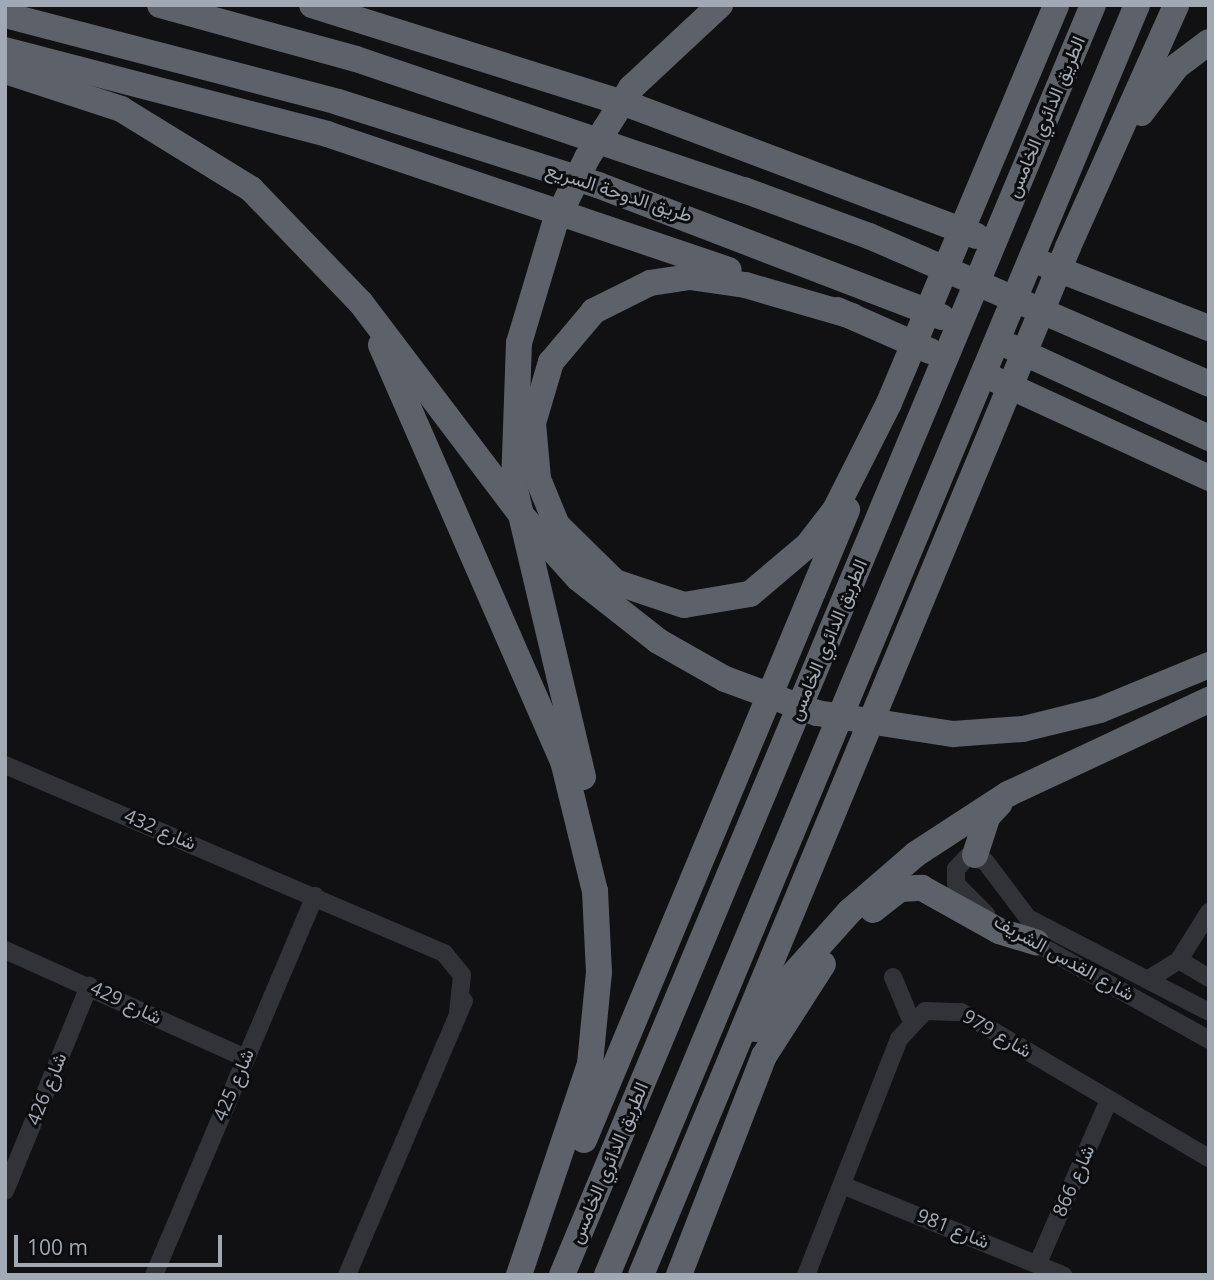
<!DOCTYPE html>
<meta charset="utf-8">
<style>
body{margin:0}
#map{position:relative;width:1214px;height:1280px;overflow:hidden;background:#111113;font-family:"Open Sans",Vazirmatn,sans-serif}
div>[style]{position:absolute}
.minor>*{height:18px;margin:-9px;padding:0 9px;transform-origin:9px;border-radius:9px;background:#323338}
.highway>*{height:26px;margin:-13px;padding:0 13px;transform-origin:13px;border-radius:13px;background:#5d626a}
span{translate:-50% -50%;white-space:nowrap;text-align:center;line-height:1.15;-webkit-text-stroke:6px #0c0c0e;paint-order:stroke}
.street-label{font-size:19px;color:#a1a9b5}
.frame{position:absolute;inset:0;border:7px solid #a1a9b5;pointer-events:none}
.scale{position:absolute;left:14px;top:1235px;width:208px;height:32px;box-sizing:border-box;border:4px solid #a1a9b5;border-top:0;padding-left:9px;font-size:21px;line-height:24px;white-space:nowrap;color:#a1a9b5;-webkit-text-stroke:5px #0c0c0e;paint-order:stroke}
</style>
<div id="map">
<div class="minor">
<i style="left:5px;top:765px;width:478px;rotate:23.2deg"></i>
<i style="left:444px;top:953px;width:28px;rotate:51deg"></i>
<i style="left:462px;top:975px;width:36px;rotate:96deg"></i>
<i style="left:986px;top:914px;width:42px;rotate:-135deg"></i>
<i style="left:956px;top:884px;width:15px;rotate:-90deg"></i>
<i style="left:956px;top:869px;width:16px;rotate:-47deg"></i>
<i style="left:967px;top:857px;width:18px;rotate:13deg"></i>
<i style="left:985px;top:861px;width:71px;rotate:53deg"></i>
<i style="left:1028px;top:918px;width:204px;rotate:27.4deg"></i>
<i style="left:1025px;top:937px;width:211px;rotate:29.2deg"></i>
<i style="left:5px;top:950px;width:263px;rotate:24.2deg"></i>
<i style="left:1179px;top:960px;width:35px;rotate:31deg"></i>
<i style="left:893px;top:977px;width:47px;rotate:67.3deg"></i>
<i style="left:1149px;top:979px;width:36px;rotate:-32deg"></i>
<i style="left:1179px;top:960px;width:57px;rotate:-58deg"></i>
<i style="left:842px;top:1185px;width:239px;rotate:22.2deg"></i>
<i style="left:5px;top:1191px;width:222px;rotate:-67.7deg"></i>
<i style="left:1038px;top:1263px;width:178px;rotate:-66.5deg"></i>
<i style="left:154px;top:1275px;width:412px;rotate:-67deg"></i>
<i style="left:347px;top:1275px;width:298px;rotate:-66.9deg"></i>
<i style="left:806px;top:1275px;width:254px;rotate:-68.5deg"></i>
<i style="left:899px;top:1039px;width:38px;rotate:-47deg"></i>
<i style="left:925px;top:1011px;width:36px;rotate:2deg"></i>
<i style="left:961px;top:1012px;width:288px;rotate:30.5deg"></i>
</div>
<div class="highway">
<i style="left:160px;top:5px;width:203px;rotate:15.4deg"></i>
<i style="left:356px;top:59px;width:410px;rotate:18.7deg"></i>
<i style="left:744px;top:190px;width:133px;rotate:20.2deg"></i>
<i style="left:869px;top:236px;width:371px;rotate:23.5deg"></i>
<i style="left:312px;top:5px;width:333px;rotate:17.5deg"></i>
<i style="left:630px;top:105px;width:370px;rotate:20.7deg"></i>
<i style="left:5px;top:15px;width:344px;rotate:14.6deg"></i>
<i style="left:338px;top:102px;width:273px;rotate:17.7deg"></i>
<i style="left:598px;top:185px;width:368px;rotate:21deg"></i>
<i style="left:5px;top:50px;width:333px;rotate:14.6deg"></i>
<i style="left:327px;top:134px;width:424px;rotate:18.7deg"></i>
<i style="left:5px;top:71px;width:122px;rotate:18.1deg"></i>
<i style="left:121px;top:109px;width:153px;rotate:31.6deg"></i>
<i style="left:251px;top:189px;width:158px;rotate:46deg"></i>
<i style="left:361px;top:303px;width:267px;rotate:52.9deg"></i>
<i style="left:522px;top:516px;width:84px;rotate:47.9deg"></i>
<i style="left:578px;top:578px;width:102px;rotate:38.2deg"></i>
<i style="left:658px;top:641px;width:77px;rotate:29.6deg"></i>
<i style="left:725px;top:679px;width:98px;rotate:20.3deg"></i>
<i style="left:817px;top:713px;width:138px;rotate:8.8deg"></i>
<i style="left:953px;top:734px;width:70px;rotate:-4.1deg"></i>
<i style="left:1023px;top:729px;width:79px;rotate:-13.9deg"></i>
<i style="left:1100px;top:710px;width:118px;rotate:-22.4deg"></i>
<i style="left:1141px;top:113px;width:59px;rotate:-52.5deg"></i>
<i style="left:1177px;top:66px;width:40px;rotate:-37deg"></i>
<i style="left:1044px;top:264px;width:177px;rotate:21.2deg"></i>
<i style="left:837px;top:310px;width:102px;rotate:23.8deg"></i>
<i style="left:852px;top:316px;width:111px;rotate:-163.8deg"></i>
<i style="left:745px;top:285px;width:56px;rotate:-171.7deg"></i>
<i style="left:690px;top:277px;width:40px;rotate:171.5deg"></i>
<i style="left:650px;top:283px;width:63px;rotate:153.4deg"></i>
<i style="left:594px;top:311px;width:67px;rotate:130.1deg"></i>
<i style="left:551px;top:362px;width:64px;rotate:106.4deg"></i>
<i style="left:533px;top:423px;width:56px;rotate:84.9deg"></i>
<i style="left:538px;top:479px;width:50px;rotate:67.6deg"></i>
<i style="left:557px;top:525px;width:81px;rotate:44.5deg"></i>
<i style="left:615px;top:582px;width:73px;rotate:18.4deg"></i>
<i style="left:684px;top:605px;width:67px;rotate:-9.5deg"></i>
<i style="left:750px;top:594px;width:76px;rotate:-40.2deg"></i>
<i style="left:808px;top:545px;width:44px;rotate:-52.4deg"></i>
<i style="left:835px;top:510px;width:120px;rotate:-63.2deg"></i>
<i style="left:889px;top:403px;width:432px;rotate:-67.2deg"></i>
<i style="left:381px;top:345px;width:454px;rotate:66.4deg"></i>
<i style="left:563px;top:761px;width:134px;rotate:76.2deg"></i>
<i style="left:595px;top:891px;width:81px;rotate:87.2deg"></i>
<i style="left:599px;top:972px;width:92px;rotate:95.6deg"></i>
<i style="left:590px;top:1064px;width:223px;rotate:108.6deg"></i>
<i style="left:1009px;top:346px;width:220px;rotate:24.7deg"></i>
<i style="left:994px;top:379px;width:237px;rotate:24.7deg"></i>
<i style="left:583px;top:777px;width:300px;rotate:-103.3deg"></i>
<i style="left:514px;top:485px;width:142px;rotate:-88deg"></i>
<i style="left:519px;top:343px;width:125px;rotate:-73.3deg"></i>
<i style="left:555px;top:223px;width:72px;rotate:-63.8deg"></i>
<i style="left:587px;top:158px;width:83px;rotate:-57.8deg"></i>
<i style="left:631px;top:88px;width:122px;rotate:-43deg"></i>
<i style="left:975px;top:855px;width:40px;rotate:-72deg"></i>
<i style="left:987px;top:817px;width:18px;rotate:-47deg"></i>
<i style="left:873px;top:910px;width:34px;rotate:-38deg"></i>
<i style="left:900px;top:889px;width:22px;rotate:-3deg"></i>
<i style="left:922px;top:888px;width:88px;rotate:29.2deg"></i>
<i style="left:999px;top:931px;width:39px;rotate:17deg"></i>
<i style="left:755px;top:1029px;width:50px;rotate:-57.3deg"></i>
<i style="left:782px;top:987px;width:102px;rotate:-48.2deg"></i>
<i style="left:850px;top:911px;width:87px;rotate:-40.8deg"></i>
<i style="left:916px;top:854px;width:110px;rotate:-33.1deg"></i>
<i style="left:1008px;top:794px;width:222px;rotate:-25.1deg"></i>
<i style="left:584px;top:1140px;width:683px;rotate:-67.34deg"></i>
<i style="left:562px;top:1275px;width:1377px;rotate:-67.31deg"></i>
<i style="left:607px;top:1275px;width:1376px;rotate:-67.35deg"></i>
<i style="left:641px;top:1275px;width:1113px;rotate:-67.44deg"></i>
<i style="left:1068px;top:247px;width:265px;rotate:-65.9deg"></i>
<i style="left:679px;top:1275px;width:235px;rotate:-68.8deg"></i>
<i style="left:764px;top:1056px;width:109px;rotate:-57.3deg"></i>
</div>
<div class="street-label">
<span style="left:1046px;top:117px;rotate:-67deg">الطريق الدائري الخامس</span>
<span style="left:619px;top:193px;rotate:18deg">طريق الدوحة السريع</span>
<span style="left:828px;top:640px;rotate:-67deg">الطريق الدائري الخامس</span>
<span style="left:160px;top:830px;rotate:23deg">شارع 432</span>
<span style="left:1064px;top:958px;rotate:29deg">شارع القدس الشريف</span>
<span style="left:126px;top:1003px;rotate:25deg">شارع 429</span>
<span style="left:997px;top:1034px;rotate:30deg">شارع 979</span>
<span style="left:234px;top:1085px;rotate:-67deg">شارع 425</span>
<span style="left:47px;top:1089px;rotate:-68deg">شارع 426</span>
<span style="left:609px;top:1163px;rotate:-67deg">الطريق الدائري الخامس</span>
<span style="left:1074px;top:1181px;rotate:-66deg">شارع 866</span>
<span style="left:953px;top:1229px;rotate:22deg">شارع 981</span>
</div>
<div class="frame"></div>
<div class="scale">100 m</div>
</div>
